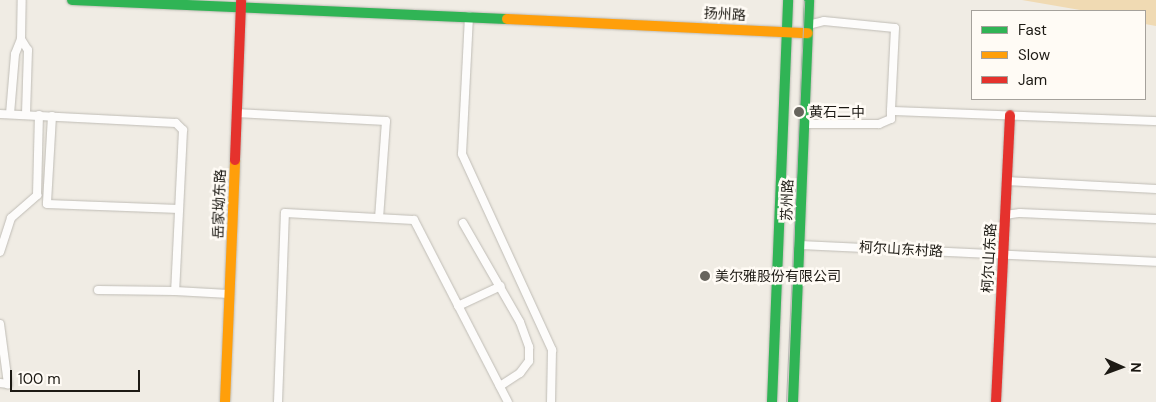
<!DOCTYPE html>
<meta charset="utf-8">
<style>
body{margin:0}
#map{position:relative;width:1156px;height:402px;overflow:hidden;background:#f0ece4;font-family:"DM Sans","Noto Sans SC",sans-serif}
div>[style]{position:absolute}
.green>*{inset:0;background:#f0dab3}
.roads{filter:drop-shadow(0 0 1px #bfbcb5) drop-shadow(0 0 1px #bfbcb5)}
.street>*{height:8px;margin:-4px;padding:0 4px;transform-origin:4px;border-radius:4px;background:#fdfcfb}
.fast>*{height:10px;margin:-5px;padding:0 5px;transform-origin:5px;border-radius:5px;background:#30b455}
.slow>*{height:10px;margin:-5px;padding:0 5px;transform-origin:5px;border-radius:5px;background:#ff9f0a}
.jam>*{height:10px;margin:-5px;padding:0 5px;transform-origin:5px;border-radius:5px;background:#e5322d}
.tram>*{height:1px;margin:-0.5px;padding:0 0.5px;transform-origin:0.5px;border-radius:0.5px;background:#b9b8b6}
.dots>*{width:14px;height:14px;translate:-50% -50%;box-sizing:border-box;border:2px solid #fffbf5;border-radius:50%}
span{translate:-50% -50%;white-space:nowrap;text-align:center;line-height:1.15;-webkit-text-stroke:5px #fffbf5;paint-order:stroke}
.street-label{font-size:14px;color:#1d1a14}
.poi-label{font-size:14px;color:#1d1a14}
.left{translate:0 -50%;text-align:left}
.legend{position:absolute;left:971px;top:10px;width:175px;height:90px;box-sizing:border-box;background:#fffbf5;border:1px solid #a5a19b;margin:0;padding:6px 9px;list-style:none;font-size:15px;color:#1d1a14}
.legend li{display:flex;align-items:center;gap:10px;height:25px}
.legend b{width:25px;border:1px solid #a5a19b}
.north{position:absolute;left:1096px;top:342px;width:50px;height:50px;-webkit-text-stroke:4px #fffbf5;paint-order:stroke;rotate:92deg;font-size:14px;font-weight:700;line-height:20px;text-align:center;color:#1d1a14}
.north::after{content:'';display:block;margin:auto;width:18px;height:22px;background:#1d1a14;clip-path:polygon(50% 0,100% 100%,50% 72%,0 100%)}
.scale{position:absolute;left:10px;top:370px;width:130px;height:22px;box-sizing:border-box;border:2px solid #1d1a14;border-top:0;padding-left:6px;font-size:15px;line-height:18px;white-space:nowrap;color:#1d1a14;-webkit-text-stroke:4px #fffbf5;paint-order:stroke}
</style>
<div id="map">
<div class="green">
<i style="clip-path:polygon(1022px 0,1156px 0,1156px 26px,1145px 24px,1145px 11px,1086px 11px)"></i>
</div>
<div class="roads">
<div class="street">
<i style="left:469px;top:16px;width:138px;rotate:92.9deg"></i>
<i style="left:462px;top:154px;width:216px;rotate:65.3deg"></i>
<i style="left:552px;top:350px;width:52px;rotate:91.1deg"></i>
<i style="left:808px;top:25px;width:16px;rotate:-14deg"></i>
<i style="left:824px;top:21px;width:71px;rotate:5.6deg"></i>
<i style="left:895px;top:28px;width:83px;rotate:92.8deg"></i>
<i style="left:21px;top:39px;width:13px;rotate:58deg"></i>
<i style="left:28px;top:50px;width:65px;rotate:91.8deg"></i>
<i style="left:236px;top:113px;width:150px;rotate:3.1deg"></i>
<i style="left:386px;top:121px;width:97px;rotate:94.1deg"></i>
<i style="left:0;top:114px;width:176px;rotate:2.9deg"></i>
<i style="left:176px;top:123px;width:10px;rotate:45deg"></i>
<i style="left:183px;top:130px;width:161px;rotate:92.8deg"></i>
<i style="left:175px;top:291px;width:77px;rotate:-179.3deg"></i>
<i style="left:10px;top:114px;width:60px;rotate:-85.2deg"></i>
<i style="left:15px;top:54px;width:16px;rotate:-68deg"></i>
<i style="left:21px;top:39px;width:39px;rotate:-89deg"></i>
<i style="left:52px;top:116px;width:88px;rotate:93.3deg"></i>
<i style="left:47px;top:204px;width:132px;rotate:2.2deg"></i>
<i style="left:804px;top:124px;width:75px"></i>
<i style="left:879px;top:124px;width:13px;rotate:-23deg"></i>
<i style="left:891px;top:119px;width:8px;rotate:-90deg"></i>
<i style="left:891px;top:111px;width:265px;rotate:2.2deg"></i>
<i style="left:1006px;top:181px;width:150px;rotate:3.1deg"></i>
<i style="left:1005px;top:215px;width:15px;rotate:-8deg"></i>
<i style="left:1020px;top:213px;width:136px;rotate:2.5deg"></i>
<i style="left:463px;top:223px;width:114px;rotate:60.1deg"></i>
<i style="left:520px;top:322px;width:27px;rotate:70deg"></i>
<i style="left:529px;top:347px;width:14px;rotate:90deg"></i>
<i style="left:529px;top:361px;width:15px;rotate:127deg"></i>
<i style="left:520px;top:373px;width:24px;rotate:147deg"></i>
<i style="left:799px;top:245px;width:357px;rotate:2.7deg"></i>
<i style="left:0;top:252px;width:36px;rotate:-72deg"></i>
<i style="left:11px;top:218px;width:35px;rotate:-41deg"></i>
<i style="left:37px;top:195px;width:80px;rotate:-88.6deg"></i>
<i style="left:175px;top:291px;width:54px;rotate:3.2deg"></i>
<i style="left:458px;top:306px;width:47px;rotate:-24.9deg"></i>
<i style="left:0;top:324px;width:61px;rotate:82.4deg"></i>
<i style="left:8px;top:384px;width:8px;rotate:-173deg"></i>
<i style="left:278px;top:402px;width:189px;rotate:-87.9deg"></i>
<i style="left:285px;top:213px;width:129px;rotate:3.1deg"></i>
<i style="left:414px;top:220px;width:205px;rotate:62.7deg"></i>
</div>
<div class="fast">
<i style="left:72px;top:0;width:435px;rotate:2.5deg"></i>
<i style="left:772px;top:402px;width:402px;rotate:-87.7deg"></i>
<i style="left:793px;top:402px;width:402px;rotate:-87.7deg"></i>
</div>
<div class="slow">
<i style="left:507px;top:19px;width:301px;rotate:2.7deg"></i>
<i style="left:225px;top:402px;width:242px;rotate:-87.6deg"></i>
</div>
<div class="jam">
<i style="left:235px;top:160px;width:159px;rotate:-87.8deg"></i>
<i style="left:996px;top:402px;width:287px;rotate:-87.2deg"></i>
</div>
</div>
<div class="tram">
<i style="left:786px;top:402px;width:402px;rotate:-87.4deg"></i>
</div>
<div class="dots">
<i style="left:799px;top:112px;background:#67645d"></i>
<i style="left:705px;top:276px;background:#67645d"></i>
</div>
<div class="street-label">
<span style="left:725px;top:14px;rotate:3deg">扬州路</span>
<span style="left:787px;top:200px;rotate:-88deg">苏州路</span>
<span style="left:219px;top:204px;rotate:-88deg">岳家坳东路</span>
<span style="left:901px;top:249px;rotate:3deg">柯尔山东村路</span>
<span style="left:989px;top:258px;rotate:-87deg">柯尔山东路</span>
</div>
<div class="poi-label">
<span class="left" style="left:809px;top:112px">黄石二中</span>
<span class="left" style="left:715px;top:276px">美尔雅股份有限公司</span>
</div>
<ul class="legend">
<li><b style="height:6px;background:#30b455"></b>Fast</li>
<li><b style="height:6px;background:#ff9f0a"></b>Slow</li>
<li><b style="height:6px;background:#e5322d"></b>Jam</li>
</ul>
<div class="north">N</div>
<div class="scale">100 m</div>
</div>
